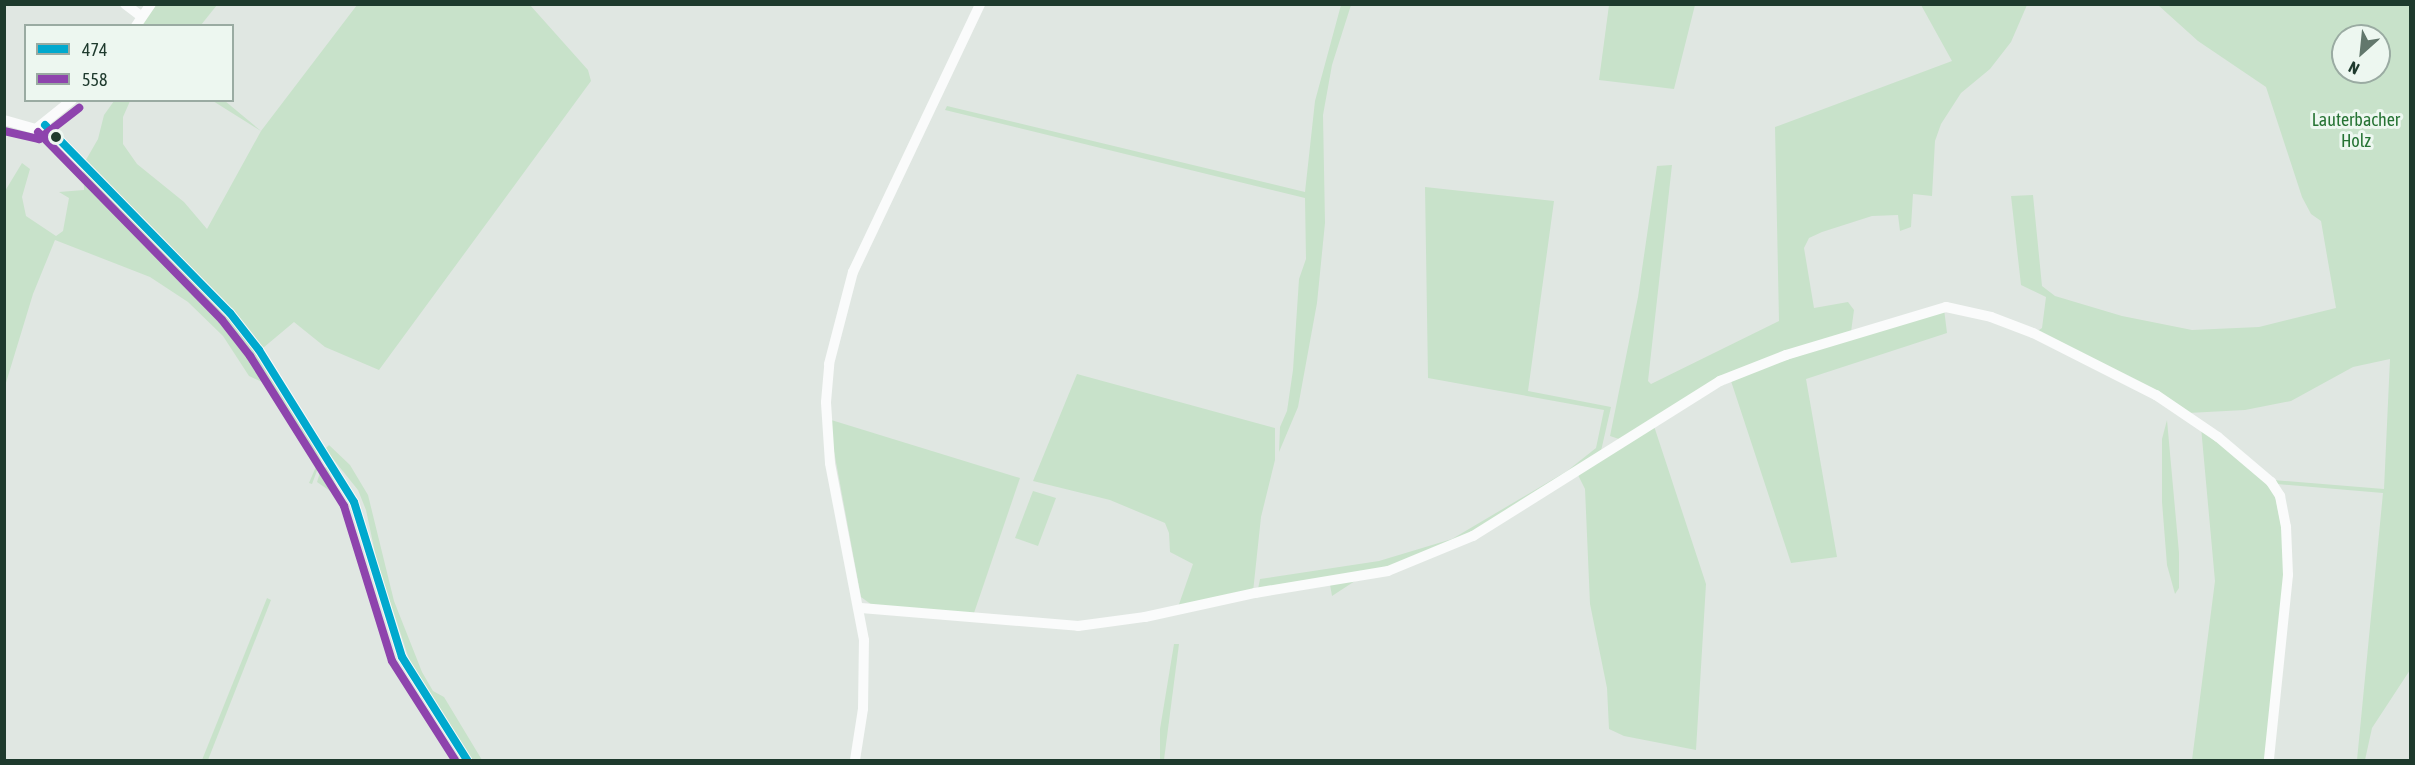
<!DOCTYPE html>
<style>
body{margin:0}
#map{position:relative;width:2415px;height:765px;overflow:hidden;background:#e0e7e2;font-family:"Asap Condensed",sans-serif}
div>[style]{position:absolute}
.green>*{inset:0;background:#c8e2ca}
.minor>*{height:10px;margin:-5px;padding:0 5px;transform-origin:5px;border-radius:5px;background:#fafbfb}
.bus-1>*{height:8px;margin:-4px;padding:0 4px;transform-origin:4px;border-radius:4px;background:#00a9ce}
.bus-2>*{height:8px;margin:-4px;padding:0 4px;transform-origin:4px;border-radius:4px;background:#8e44ad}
.dots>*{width:16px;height:16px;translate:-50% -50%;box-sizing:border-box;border:3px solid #edf7f0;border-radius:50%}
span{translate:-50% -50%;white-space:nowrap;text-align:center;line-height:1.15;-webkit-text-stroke:6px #edf7f0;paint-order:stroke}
.park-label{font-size:18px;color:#267334}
.frame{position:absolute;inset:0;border:6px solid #1e3a2d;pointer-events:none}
.legend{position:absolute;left:24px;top:24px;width:210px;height:78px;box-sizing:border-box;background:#edf7f0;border:2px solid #9aaba2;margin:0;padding:8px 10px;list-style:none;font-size:18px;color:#1e3a2d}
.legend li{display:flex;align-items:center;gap:12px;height:30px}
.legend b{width:30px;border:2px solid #9aaba2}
.north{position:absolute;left:2331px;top:24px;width:60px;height:60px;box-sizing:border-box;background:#edf7f0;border:2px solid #9aaba2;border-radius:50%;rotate:207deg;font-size:16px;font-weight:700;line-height:24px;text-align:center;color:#1e3a2d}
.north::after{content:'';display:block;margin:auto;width:21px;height:27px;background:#62776c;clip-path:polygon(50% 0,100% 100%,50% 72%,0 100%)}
</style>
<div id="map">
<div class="green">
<i style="clip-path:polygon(155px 5px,217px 5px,201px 25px,140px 26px)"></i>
<i style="clip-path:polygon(357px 5px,530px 5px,588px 70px,591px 81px,379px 370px,325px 347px,294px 322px,263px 348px,321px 460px,312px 484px,309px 483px,318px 462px,316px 457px,273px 387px,249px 376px,223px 336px,188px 302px,150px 277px,55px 240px,33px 294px,5px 386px,5px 191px,22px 163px,30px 169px,22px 197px,26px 216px,56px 236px,63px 231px,69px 198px,59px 192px,84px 190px,83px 165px,98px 139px,104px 115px,114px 101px,130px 101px,123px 117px,123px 144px,137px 164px,184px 202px,207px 229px,261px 131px,213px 101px,225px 101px,261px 131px)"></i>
<i style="clip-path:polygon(1341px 5px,1351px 5px,1332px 65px,1323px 115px,1325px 223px,1317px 303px,1298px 407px,1279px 452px,1280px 427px,1287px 411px,1293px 370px,1299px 279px,1306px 259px,1305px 198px,945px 110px,947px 106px,1305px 192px,1315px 101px)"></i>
<i style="clip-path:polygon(1609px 5px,1695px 5px,1674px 89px,1599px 80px)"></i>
<i style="clip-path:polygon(1921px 5px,2027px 5px,2011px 42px,1990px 69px,1961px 93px,1941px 124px,1935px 141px,1932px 196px,1913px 194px,1911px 227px,1900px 231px,1898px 215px,1872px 216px,1822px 232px,1809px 238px,1804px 248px,1814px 308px,1848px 302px,1854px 310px,1851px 332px,1783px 354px,1619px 439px,1610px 436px,1638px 297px,1657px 166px,1672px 165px,1648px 381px,1651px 384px,1779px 321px,1775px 127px,1952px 61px)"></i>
<i style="clip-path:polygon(evenodd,2158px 5px,2410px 5px,2410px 670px,2372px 728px,2365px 760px,2357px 760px,2383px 493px,2277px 484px,2273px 480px,2384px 489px,2390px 359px,2353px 367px,2291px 401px,2245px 410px,2188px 413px,2036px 332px,2042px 328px,2046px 297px,2021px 285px,2011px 196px,2033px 195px,2042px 286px,2055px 296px,2122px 316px,2192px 330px,2259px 327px,2336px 308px,2321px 221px,2311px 214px,2302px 197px,2266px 87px,2198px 41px,2158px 5px,2343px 36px,2379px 36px,2379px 72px,2343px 72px,2343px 36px)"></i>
<i style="clip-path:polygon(1425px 187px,1554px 201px,1528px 391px,1611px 407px,1601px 451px,1467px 537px,1358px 579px,1332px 596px,1329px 579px,1258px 589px,1260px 579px,1379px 561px,1452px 539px,1567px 471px,1596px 448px,1604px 410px,1428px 378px)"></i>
<i style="clip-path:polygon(1944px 309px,1947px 333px,1806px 379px,1837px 557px,1791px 563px,1730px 378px)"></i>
<i style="clip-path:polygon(1077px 374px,1275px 428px,1275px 460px,1261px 517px,1253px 592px,1177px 610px,1193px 564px,1170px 552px,1169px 533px,1165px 523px,1110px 500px,1033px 481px)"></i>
<i style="clip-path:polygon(828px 419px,1020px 478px,974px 613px,872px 605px,861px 597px)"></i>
<i style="clip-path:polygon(2167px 420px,2179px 553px,2179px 588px,2175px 594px,2167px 565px,2162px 502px,2162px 439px)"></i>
<i style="clip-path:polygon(1653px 423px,1706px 584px,1696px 750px,1624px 736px,1609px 729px,1607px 688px,1590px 604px,1585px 489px,1577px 473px)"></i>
<i style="clip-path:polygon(2201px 427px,2274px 490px,2286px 551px,2267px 760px,2192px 760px,2215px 581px)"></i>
<i style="clip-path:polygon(329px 445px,350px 465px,368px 495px,394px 601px,422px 672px,433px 691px,444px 697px,482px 760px,472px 760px,411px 665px,377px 562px,366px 510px,358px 490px,325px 449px)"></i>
<i style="clip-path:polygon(327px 467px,337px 488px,330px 491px,317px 482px,321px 469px)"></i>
<i style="clip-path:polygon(1033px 491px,1056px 498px,1038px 546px,1015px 538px)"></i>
<i style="clip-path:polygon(267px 598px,271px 600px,208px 760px,202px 760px)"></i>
<i style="clip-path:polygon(1174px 644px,1179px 644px,1164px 760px,1160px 760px,1160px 729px)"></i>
</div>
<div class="minor">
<i style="left:125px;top:4px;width:21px;rotate:37deg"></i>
<i style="left:136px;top:26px;width:27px;rotate:-56deg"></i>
<i style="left:4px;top:120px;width:33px;rotate:16deg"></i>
<i style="left:36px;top:129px;width:46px;rotate:-38.9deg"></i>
<i style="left:45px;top:125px;width:264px;rotate:45.5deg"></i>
<i style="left:230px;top:313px;width:47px;rotate:51.9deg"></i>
<i style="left:259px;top:350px;width:179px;rotate:58deg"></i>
<i style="left:354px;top:502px;width:162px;rotate:72.8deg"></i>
<i style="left:402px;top:657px;width:122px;rotate:57.7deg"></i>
<i style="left:861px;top:608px;width:218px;rotate:4.7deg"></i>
<i style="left:1078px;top:626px;width:68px;rotate:-7.7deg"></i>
<i style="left:1145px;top:617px;width:113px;rotate:-12.3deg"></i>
<i style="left:1255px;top:593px;width:135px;rotate:-9.4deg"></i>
<i style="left:1388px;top:571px;width:92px;rotate:-22.4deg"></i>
<i style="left:1473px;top:536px;width:292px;rotate:-32.1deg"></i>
<i style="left:1720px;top:381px;width:71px;rotate:-21.5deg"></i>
<i style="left:1786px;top:355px;width:167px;rotate:-16.7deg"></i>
<i style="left:1946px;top:307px;width:46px;rotate:12.5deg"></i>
<i style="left:1991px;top:317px;width:45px;rotate:20.9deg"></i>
<i style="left:2033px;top:333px;width:138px;rotate:26.8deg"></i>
<i style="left:2156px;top:395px;width:75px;rotate:34.1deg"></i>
<i style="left:2218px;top:437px;width:70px;rotate:40.3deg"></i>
<i style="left:2271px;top:482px;width:17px;rotate:57deg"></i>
<i style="left:2280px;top:496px;width:32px;rotate:79deg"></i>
<i style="left:2286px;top:527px;width:48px;rotate:87.6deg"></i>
<i style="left:2288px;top:575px;width:186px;rotate:95.9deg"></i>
<i style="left:855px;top:760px;width:52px;rotate:-81.1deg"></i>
<i style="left:863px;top:709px;width:69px;rotate:-89.2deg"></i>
<i style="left:864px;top:640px;width:180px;rotate:-100.9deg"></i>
<i style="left:830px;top:463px;width:61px;rotate:-93.8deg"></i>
<i style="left:826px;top:402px;width:38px;rotate:-85deg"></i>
<i style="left:829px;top:364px;width:95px;rotate:-75.4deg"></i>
<i style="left:853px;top:272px;width:297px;rotate:-64.6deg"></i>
</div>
<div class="bus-1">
<i style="left:45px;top:125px;width:264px;rotate:45.5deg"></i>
<i style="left:230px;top:313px;width:47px;rotate:51.9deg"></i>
<i style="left:259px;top:350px;width:179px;rotate:58deg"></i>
<i style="left:354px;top:502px;width:162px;rotate:72.8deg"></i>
<i style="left:402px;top:657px;width:122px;rotate:57.7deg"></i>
</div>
<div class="bus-2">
<i style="left:4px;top:131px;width:36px;rotate:13deg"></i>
<i style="left:39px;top:139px;width:51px;rotate:-37.8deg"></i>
<i style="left:38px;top:132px;width:263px;rotate:45.6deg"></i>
<i style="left:222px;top:320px;width:46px;rotate:52.1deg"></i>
<i style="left:250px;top:356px;width:177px;rotate:57.9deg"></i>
<i style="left:344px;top:506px;width:162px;rotate:72.8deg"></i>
<i style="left:392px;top:661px;width:117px;rotate:57.5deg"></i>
</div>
<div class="dots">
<i style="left:56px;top:137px;background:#1e3a2d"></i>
</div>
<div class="park-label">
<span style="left:2356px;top:131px">Lauterbacher<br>Holz</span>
</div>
<div class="frame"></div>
<ul class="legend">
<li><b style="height:8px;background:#00a9ce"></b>474</li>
<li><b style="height:8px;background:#8e44ad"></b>558</li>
</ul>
<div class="north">N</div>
</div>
